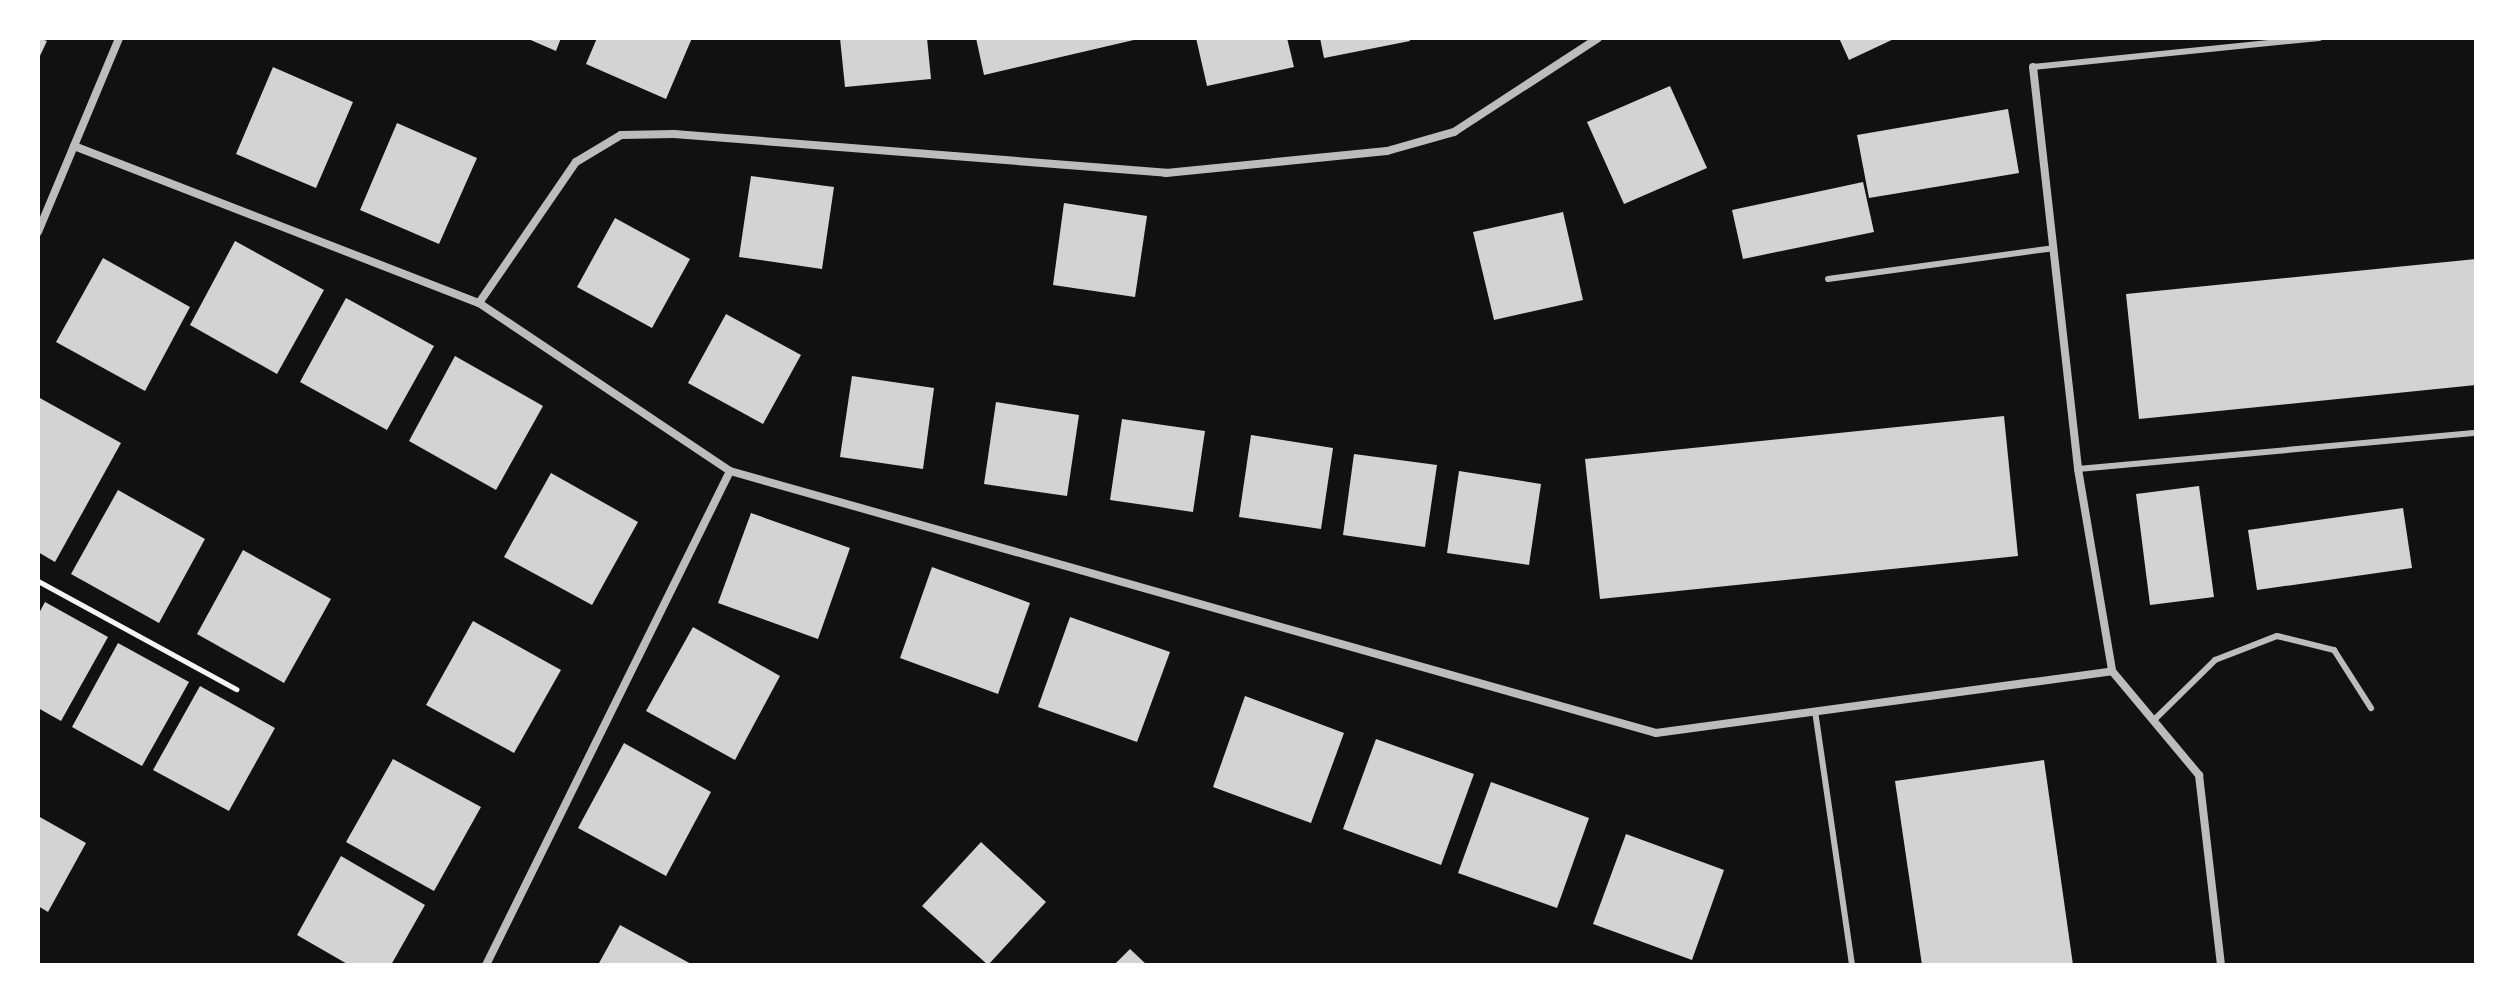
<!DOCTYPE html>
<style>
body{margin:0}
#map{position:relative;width:2514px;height:1003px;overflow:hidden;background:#111;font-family:"PT Sans Narrow",sans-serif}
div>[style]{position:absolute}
.building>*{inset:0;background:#d3d3d3}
.path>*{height:5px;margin:-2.5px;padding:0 2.5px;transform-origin:2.5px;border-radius:2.5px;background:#f5f5f5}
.service>*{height:6px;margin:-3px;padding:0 3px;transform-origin:3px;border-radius:3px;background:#bcbcbc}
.minor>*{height:8px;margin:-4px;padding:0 4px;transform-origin:4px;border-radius:4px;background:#bcbcbc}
span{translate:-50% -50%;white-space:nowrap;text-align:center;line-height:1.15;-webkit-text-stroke:6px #fff;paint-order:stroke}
.frame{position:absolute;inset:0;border:40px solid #fff;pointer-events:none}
</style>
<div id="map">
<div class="building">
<i style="clip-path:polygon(38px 38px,47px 41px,38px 60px)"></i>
<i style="clip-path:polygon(526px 38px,561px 38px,556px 51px)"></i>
<i style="clip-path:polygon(597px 38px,692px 38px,666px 99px,586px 64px)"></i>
<i style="clip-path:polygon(840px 38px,927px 38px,931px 79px,845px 87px)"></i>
<i style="clip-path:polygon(976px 38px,1138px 38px,1138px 39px,984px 75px)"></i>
<i style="clip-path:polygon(1196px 38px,1287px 38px,1294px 67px,1207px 86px)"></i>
<i style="clip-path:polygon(1320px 38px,1409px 38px,1410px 41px,1324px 58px)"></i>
<i style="clip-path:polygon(1839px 38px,1896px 38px,1849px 60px)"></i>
<i style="clip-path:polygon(273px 67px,353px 102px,316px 188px,236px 154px)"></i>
<i style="clip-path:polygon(1670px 86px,1707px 168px,1624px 204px,1587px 122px)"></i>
<i style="clip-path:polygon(2008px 109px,2019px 173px,1869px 198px,1857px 135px)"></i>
<i style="clip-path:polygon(397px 123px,477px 158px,439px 244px,360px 210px)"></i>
<i style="clip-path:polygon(751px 176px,834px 187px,822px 269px,739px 257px)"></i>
<i style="clip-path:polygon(1863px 182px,1874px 232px,1743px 259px,1732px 210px)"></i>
<i style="clip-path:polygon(1064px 203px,1147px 216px,1135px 297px,1053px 285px)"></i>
<i style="clip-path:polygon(1563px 212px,1583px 300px,1494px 320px,1473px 232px)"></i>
<i style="clip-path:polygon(615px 218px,690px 259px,652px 328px,577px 287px)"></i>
<i style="clip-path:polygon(235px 241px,324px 290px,277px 374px,190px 325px)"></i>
<i style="clip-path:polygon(103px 258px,190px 307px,145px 391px,56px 342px)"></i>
<i style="clip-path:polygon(2476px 259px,2476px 385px,2139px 419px,2126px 294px)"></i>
<i style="clip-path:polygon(346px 298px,434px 346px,387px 430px,300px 382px)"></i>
<i style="clip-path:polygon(726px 314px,801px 355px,763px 424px,688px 383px)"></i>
<i style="clip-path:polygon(455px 356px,543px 406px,496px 490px,409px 441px)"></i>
<i style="clip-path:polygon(852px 376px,934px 388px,923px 469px,840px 457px)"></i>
<i style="clip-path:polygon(38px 397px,121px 443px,55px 562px,38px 552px)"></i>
<i style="clip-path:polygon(996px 402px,1079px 415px,1067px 496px,984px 484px)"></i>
<i style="clip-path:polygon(2004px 416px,2018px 556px,1600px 599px,1585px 459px)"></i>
<i style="clip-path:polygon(1122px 419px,1205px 431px,1193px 512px,1110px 500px)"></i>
<i style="clip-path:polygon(1251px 435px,1333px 448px,1321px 529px,1239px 517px)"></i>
<i style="clip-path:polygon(1354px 454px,1437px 465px,1425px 547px,1343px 535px)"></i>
<i style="clip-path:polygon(1459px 471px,1541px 484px,1529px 565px,1447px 553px)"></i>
<i style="clip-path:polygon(551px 473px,638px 522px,592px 605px,504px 557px)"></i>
<i style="clip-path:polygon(2199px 486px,2214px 597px,2150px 605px,2136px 494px)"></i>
<i style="clip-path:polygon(118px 490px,205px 539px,159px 623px,71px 574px)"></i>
<i style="clip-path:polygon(2403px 508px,2412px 568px,2257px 590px,2248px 530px)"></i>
<i style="clip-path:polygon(751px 513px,850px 548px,818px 639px,718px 603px)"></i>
<i style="clip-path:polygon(243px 550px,331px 599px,284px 683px,197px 634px)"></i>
<i style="clip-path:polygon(932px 567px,1030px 603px,998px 694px,900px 658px)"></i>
<i style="clip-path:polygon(45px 602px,108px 637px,61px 721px,38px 708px,38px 615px)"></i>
<i style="clip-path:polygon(1070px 617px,1170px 652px,1137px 742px,1038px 707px)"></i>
<i style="clip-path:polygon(473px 621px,561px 670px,514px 753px,426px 705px)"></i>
<i style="clip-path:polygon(693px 627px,780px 676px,735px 760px,646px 711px)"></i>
<i style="clip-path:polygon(118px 643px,189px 682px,142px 766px,72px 727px)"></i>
<i style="clip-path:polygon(200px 686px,275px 728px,229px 811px,153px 770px)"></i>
<i style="clip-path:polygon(1245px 696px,1344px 733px,1311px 823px,1213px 787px)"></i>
<i style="clip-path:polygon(1376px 739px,1474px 774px,1441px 865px,1343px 829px)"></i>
<i style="clip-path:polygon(624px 743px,711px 792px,666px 876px,578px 828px)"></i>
<i style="clip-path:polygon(393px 759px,481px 807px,434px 891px,346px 842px)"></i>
<i style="clip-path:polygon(2044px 760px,2073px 965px,1922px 965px,1895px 781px)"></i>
<i style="clip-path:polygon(1491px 782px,1589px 818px,1557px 908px,1458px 873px)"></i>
<i style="clip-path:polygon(38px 816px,86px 843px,48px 912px,38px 906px)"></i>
<i style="clip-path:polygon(1626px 834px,1724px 870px,1692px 960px,1593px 924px)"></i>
<i style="clip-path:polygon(981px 842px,1046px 902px,988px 965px,922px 906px)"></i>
<i style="clip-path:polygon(341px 856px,425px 905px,391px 965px,349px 965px,297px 935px)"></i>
<i style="clip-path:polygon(620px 925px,693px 965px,598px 965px)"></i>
<i style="clip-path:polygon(1130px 949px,1147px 965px,1114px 965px)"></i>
</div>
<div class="path">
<i style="left:38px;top:581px;width:226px;rotate:28.6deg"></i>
</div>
<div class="service">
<i style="left:2033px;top:67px;width:288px;rotate:-5.8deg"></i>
<i style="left:1828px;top:279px;width:227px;rotate:-7.8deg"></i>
<i style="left:2078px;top:469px;width:400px;rotate:-5.2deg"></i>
<i style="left:1815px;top:711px;width:257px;rotate:81.7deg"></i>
<i style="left:2153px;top:721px;width:87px;rotate:-44.5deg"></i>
<i style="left:2215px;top:660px;width:66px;rotate:-21.2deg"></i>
<i style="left:2277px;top:636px;width:59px;rotate:13.8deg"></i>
<i style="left:2334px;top:650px;width:69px;rotate:57.5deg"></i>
</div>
<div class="minor">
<i style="left:2033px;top:67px;width:405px;rotate:83.6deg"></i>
<i style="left:2078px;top:469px;width:205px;rotate:80.4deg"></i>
<i style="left:2112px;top:671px;width:136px;rotate:50.1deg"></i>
<i style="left:2199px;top:775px;width:191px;rotate:83.4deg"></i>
<i style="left:74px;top:146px;width:434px;rotate:21.2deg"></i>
<i style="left:479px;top:303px;width:302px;rotate:33.8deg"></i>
<i style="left:730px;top:471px;width:962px;rotate:15.8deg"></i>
<i style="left:1656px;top:733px;width:460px;rotate:-7.7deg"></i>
<i style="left:38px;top:232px;width:210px;rotate:-67.3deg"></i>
<i style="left:479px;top:303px;width:171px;rotate:-55.5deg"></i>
<i style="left:576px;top:162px;width:52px;rotate:-31deg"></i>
<i style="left:621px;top:135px;width:53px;rotate:-1.1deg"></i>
<i style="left:674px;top:134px;width:494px;rotate:4.5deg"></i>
<i style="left:1166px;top:173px;width:222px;rotate:-5.7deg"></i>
<i style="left:1387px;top:151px;width:70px;rotate:-15.8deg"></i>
<i style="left:1454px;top:132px;width:172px;rotate:-33.1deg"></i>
<i style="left:486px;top:965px;width:551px;rotate:-63.71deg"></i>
</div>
<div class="frame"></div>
</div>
